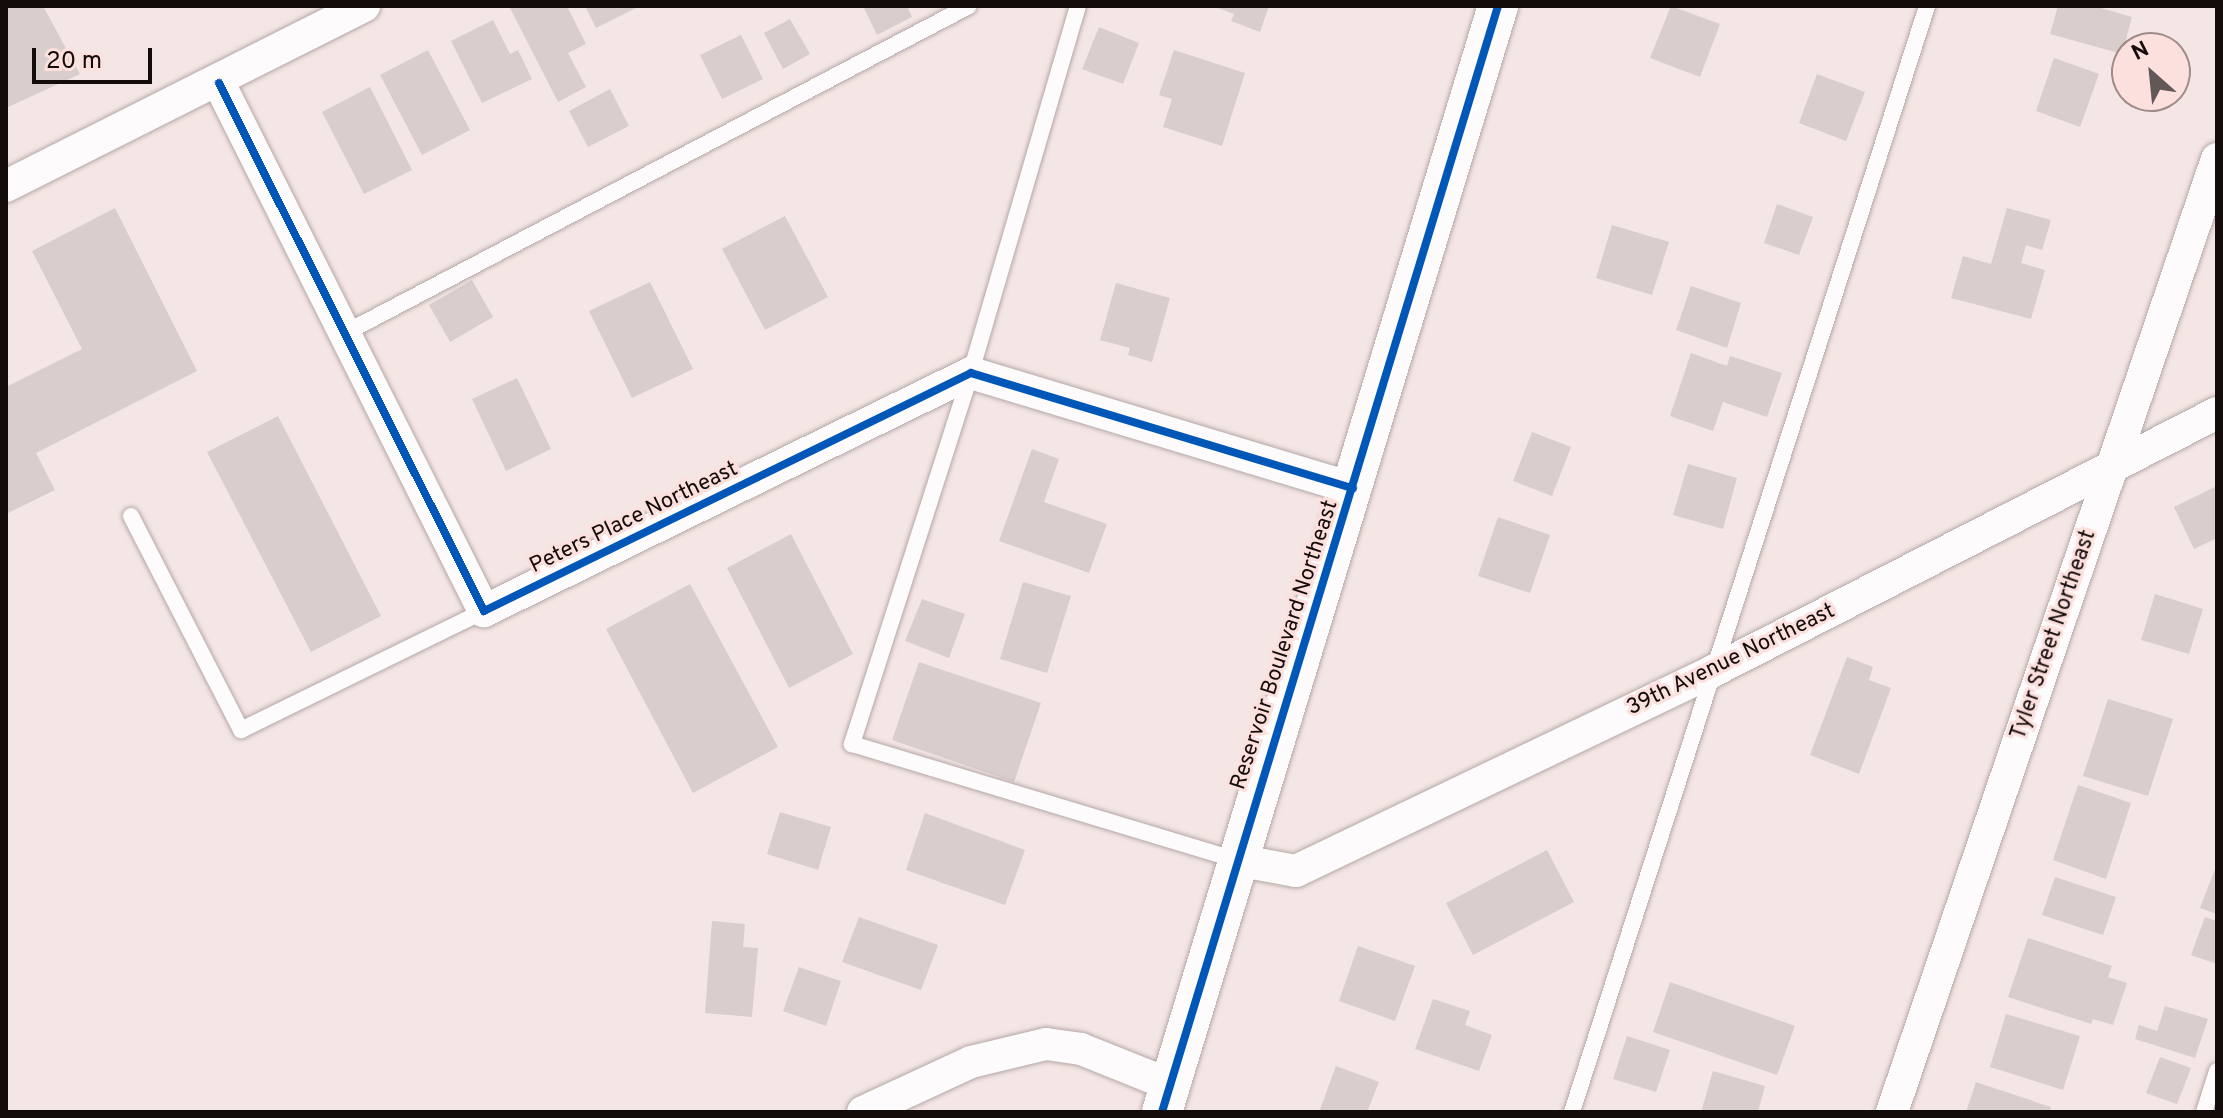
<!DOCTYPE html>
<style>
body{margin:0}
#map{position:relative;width:2223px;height:1118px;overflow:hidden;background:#f4e6e4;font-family:Overpass,sans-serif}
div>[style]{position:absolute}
.building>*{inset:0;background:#d9cecc}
.roads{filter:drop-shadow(0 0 2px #b4a8a7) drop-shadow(0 0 2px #b4a8a7)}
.service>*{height:16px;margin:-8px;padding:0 8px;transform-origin:8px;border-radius:8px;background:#fdfbfb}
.minor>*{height:32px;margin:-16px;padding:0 16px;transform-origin:16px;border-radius:16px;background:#fdfbfb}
.tertiary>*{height:40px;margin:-20px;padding:0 20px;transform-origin:20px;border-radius:20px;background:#fdfbfb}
.cycleway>*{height:8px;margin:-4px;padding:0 4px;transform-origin:4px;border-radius:4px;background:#0057b8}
span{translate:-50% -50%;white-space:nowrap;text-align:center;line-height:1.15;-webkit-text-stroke:6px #fbe0dd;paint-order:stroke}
.street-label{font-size:22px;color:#140b0b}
.frame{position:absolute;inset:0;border:8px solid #140b0b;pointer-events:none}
.north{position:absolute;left:2111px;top:32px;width:80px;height:80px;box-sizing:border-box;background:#fbe0dd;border:2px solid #9f8b89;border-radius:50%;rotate:333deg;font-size:22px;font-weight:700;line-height:32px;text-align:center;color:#140b0b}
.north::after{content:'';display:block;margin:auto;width:28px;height:36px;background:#625857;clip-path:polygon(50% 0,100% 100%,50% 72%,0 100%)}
.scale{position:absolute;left:32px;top:48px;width:120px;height:36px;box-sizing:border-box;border:4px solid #140b0b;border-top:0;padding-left:10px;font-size:24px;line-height:28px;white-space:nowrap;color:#140b0b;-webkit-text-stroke:6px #fbe0dd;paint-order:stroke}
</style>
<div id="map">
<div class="building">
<i style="clip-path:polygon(6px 6px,43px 6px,80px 74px,6px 108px)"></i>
<i style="clip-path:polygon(513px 6px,567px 6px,586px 44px,568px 53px,586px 87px,558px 102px,510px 8px)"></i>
<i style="clip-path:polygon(585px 6px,640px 6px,596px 28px)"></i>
<i style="clip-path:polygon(863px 6px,907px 6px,912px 17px,877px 35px)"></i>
<i style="clip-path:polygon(1213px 6px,1269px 6px,1260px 32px,1231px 21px,1234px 14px)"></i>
<i style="clip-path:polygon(1671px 6px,1720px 24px,1700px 77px,1650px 58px)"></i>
<i style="clip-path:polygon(2058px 6px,2094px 6px,2132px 17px,2122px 54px,2050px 34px)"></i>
<i style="clip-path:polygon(790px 19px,810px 54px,783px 69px,764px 33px)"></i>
<i style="clip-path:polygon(493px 20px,510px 54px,518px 50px,532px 79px,482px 103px,451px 41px)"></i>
<i style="clip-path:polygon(1099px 27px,1139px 43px,1123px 84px,1082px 69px)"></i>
<i style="clip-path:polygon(741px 35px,763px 79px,722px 99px,700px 55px)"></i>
<i style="clip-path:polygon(428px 50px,470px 130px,422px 155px,380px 75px)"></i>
<i style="clip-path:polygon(1174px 50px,1245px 73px,1222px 146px,1163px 127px,1172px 99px,1159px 95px)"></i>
<i style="clip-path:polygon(2054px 58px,2099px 74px,2080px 127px,2036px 111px)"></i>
<i style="clip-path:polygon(1817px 74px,1865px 92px,1846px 141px,1799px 123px)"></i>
<i style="clip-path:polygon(370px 87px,412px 170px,364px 194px,322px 112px)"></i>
<i style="clip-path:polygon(610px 89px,629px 126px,588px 147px,569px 111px)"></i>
<i style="clip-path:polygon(1777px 204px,1813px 217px,1799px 255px,1764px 243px)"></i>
<i style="clip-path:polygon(115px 208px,197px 371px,36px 453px,55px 490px,6px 514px,6px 387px,82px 349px,32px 251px)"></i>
<i style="clip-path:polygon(2007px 208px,2051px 220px,2042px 250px,2026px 245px,2021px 263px,2045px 270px,2031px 319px,1951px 298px,1963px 256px,1991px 264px)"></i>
<i style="clip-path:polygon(785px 216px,828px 297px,765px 330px,722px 249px)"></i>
<i style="clip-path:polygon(1612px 225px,1669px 242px,1652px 295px,1596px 278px)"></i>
<i style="clip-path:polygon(472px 280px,493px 317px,450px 342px,429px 305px)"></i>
<i style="clip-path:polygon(650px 282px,693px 369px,632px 398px,589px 311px)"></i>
<i style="clip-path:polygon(1116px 283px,1170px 298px,1152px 362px,1128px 355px,1130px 348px,1100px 340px)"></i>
<i style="clip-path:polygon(1691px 286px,1741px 303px,1727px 348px,1676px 330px)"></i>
<i style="clip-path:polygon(1691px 353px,1727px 366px,1730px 356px,1782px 373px,1767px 417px,1723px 402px,1713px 431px,1670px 416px)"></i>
<i style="clip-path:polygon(517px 378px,551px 449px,506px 471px,472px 399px)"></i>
<i style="clip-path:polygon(278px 416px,381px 616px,311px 652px,207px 452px)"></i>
<i style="clip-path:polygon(1532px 432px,1571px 447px,1552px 496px,1513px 481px)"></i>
<i style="clip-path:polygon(1032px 449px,1059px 459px,1044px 502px,1107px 524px,1089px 573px,999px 541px)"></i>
<i style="clip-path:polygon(1688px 464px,1737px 478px,1723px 529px,1673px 515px)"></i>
<i style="clip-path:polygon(2217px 486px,2217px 538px,2194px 549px,2174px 507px)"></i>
<i style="clip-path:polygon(1498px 517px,1550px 535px,1530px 593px,1478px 576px)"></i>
<i style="clip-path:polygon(791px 534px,853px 654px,789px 688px,727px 568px)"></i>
<i style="clip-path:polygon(1023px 582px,1071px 596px,1047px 673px,1000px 659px)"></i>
<i style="clip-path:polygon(690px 584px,778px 747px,693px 793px,606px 629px)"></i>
<i style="clip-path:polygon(2155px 594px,2203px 609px,2189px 654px,2141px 640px)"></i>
<i style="clip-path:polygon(922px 599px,965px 614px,949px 658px,905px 641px)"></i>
<i style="clip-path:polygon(1847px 657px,1873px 667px,1869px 680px,1891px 688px,1859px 774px,1810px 755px)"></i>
<i style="clip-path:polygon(919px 662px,1041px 703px,1014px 782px,892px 740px)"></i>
<i style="clip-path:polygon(2108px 699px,2173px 719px,2148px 796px,2083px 776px)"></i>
<i style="clip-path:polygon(2078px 785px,2131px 803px,2106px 879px,2053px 860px)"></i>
<i style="clip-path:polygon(780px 812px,831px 827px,818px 870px,767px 854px)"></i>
<i style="clip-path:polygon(925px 813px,1025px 850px,1005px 905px,906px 870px)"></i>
<i style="clip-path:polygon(1547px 850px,1574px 902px,1473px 955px,1446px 903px)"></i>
<i style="clip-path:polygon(2217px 864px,2217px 914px,2200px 908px)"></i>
<i style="clip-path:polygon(2055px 877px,2116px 897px,2103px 935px,2042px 915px)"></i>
<i style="clip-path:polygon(859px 917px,938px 945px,921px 990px,842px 962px)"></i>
<i style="clip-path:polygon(2205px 917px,2217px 921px,2217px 964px,2191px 955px)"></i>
<i style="clip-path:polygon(712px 921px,745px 924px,743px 947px,758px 948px,752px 1017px,705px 1013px)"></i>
<i style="clip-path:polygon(2028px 938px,2112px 966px,2108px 977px,2127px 983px,2113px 1025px,2093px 1019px,2091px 1024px,2008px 997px)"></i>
<i style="clip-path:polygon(1358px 946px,1415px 966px,1395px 1021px,1339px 1001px)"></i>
<i style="clip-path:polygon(799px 967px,841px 981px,826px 1026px,783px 1011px)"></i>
<i style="clip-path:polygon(1670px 982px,1795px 1026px,1777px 1075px,1653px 1032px)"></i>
<i style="clip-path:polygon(1433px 999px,1470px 1011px,1465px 1025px,1492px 1035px,1479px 1071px,1415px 1049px)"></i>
<i style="clip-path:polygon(2165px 1006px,2208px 1019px,2195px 1058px,2135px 1039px,2139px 1025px,2157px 1031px)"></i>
<i style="clip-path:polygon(2006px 1014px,2080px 1036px,2063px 1090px,1990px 1067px)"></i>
<i style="clip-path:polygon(1627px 1036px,1670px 1050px,1656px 1092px,1613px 1079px)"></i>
<i style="clip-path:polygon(2160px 1057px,2191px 1068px,2177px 1104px,2146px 1093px)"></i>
<i style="clip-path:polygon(1336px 1066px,1379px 1082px,1367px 1112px,1319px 1112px)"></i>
<i style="clip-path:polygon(1713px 1071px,1765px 1086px,1758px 1112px,1701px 1112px)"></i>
<i style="clip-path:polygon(1976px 1082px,2051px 1107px,2050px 1112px,1966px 1112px)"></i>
</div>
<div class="roads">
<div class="service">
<i style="left:1078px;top:6px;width:382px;rotate:106.3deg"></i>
<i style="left:971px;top:373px;width:390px;rotate:107.8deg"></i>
<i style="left:852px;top:744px;width:401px;rotate:16.8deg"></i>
<i style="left:345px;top:333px;width:704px;rotate:-27.66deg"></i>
<i style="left:131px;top:516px;width:241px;rotate:62.8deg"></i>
<i style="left:241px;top:730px;width:271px;rotate:-26.1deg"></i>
<i style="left:1572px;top:1112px;width:1162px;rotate:-72.2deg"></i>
<i style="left:2204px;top:1112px;width:43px;rotate:-72.4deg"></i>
</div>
<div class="minor">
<i style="left:219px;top:83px;width:591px;rotate:63.35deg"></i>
<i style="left:484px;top:611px;width:542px;rotate:-26.05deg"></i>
<i style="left:971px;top:373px;width:399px;rotate:16.8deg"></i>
<i style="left:6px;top:186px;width:401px;rotate:-26.7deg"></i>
<i style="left:1236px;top:860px;width:61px;rotate:10.4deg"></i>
<i style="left:1296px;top:871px;width:462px;rotate:-25.6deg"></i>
<i style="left:1713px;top:671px;width:566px;rotate:-27.11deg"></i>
<i style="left:863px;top:1112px;width:119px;rotate:-24.8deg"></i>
<i style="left:971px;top:1062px;width:77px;rotate:-13.5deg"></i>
<i style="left:1046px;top:1044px;width:35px;rotate:8deg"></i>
<i style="left:1081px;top:1049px;width:97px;rotate:21.8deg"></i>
<i style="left:1892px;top:1112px;width:1007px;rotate:-71.17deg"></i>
</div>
<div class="tertiary">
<i style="left:1162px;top:1112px;width:1156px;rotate:-73.1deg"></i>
</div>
</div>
<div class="cycleway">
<i style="left:219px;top:83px;width:591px;rotate:63.35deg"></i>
<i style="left:484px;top:611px;width:542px;rotate:-26.05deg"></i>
<i style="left:971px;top:373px;width:399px;rotate:16.8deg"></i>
<i style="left:1162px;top:1112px;width:1156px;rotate:-73.1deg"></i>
</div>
<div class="street-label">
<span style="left:634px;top:518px;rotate:-26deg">Peters Place Northeast</span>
<span style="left:2054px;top:635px;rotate:-71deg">Tyler Street Northeast</span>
<span style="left:1285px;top:645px;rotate:-72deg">Reservoir Boulevard Northeast</span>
<span style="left:1731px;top:660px;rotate:-26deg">39th Avenue Northeast</span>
</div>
<div class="frame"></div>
<div class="north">N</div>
<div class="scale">20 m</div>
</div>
